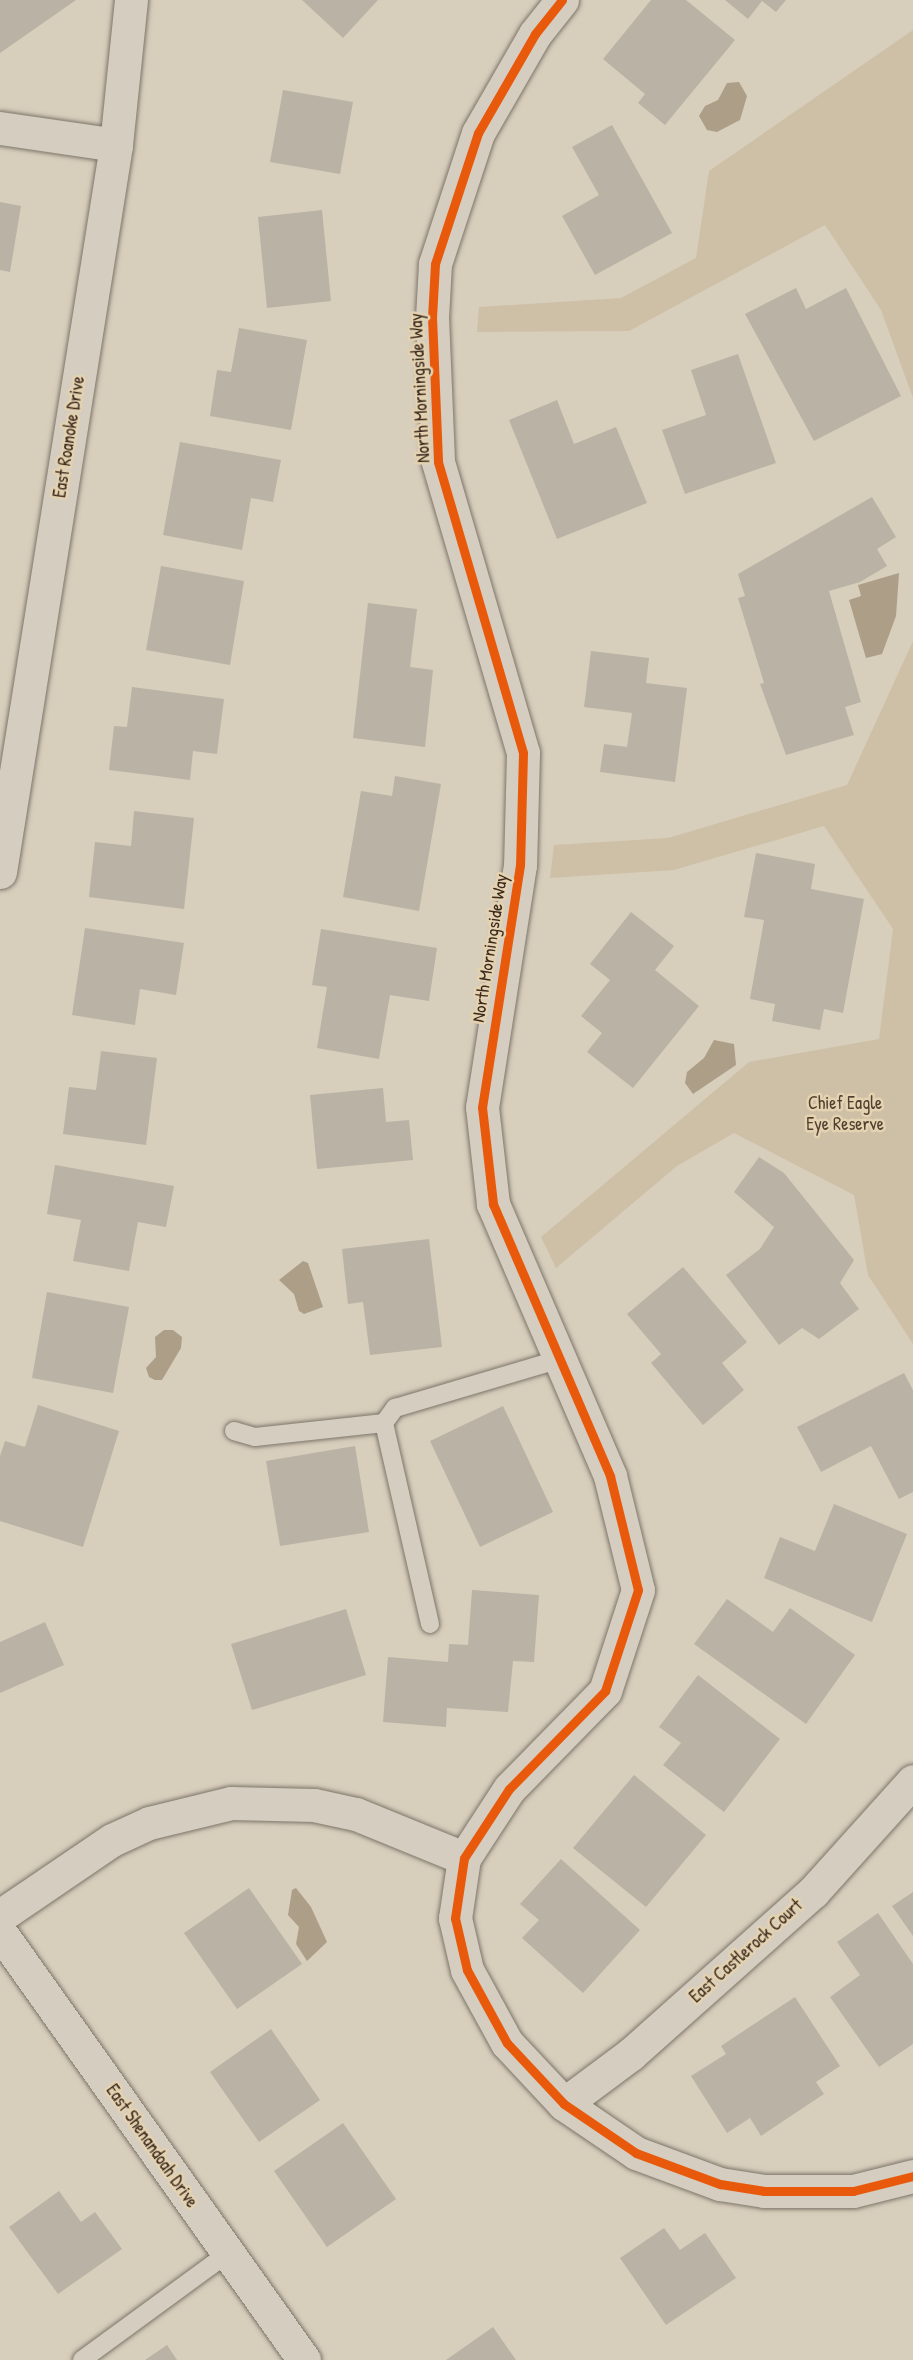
<!DOCTYPE html>
<style>
body{margin:0}
#map{position:relative;width:913px;height:2360px;overflow:hidden;background:#d8cebc;font-family:"Patrick Hand",sans-serif}
div>[style]{position:absolute}
.green>*{inset:0;background:#cec0a7}
.water>*{inset:0;background:#ad9e88}
.building>*{inset:0;background:#bab2a5}
.roads{filter:drop-shadow(0 0 2px #7d756a) drop-shadow(0 0 2px #7d756a)}
.service>*{height:18px;margin:-9px;padding:0 9px;transform-origin:9px;border-radius:9px;background:#d4cdc0}
.minor>*{height:33px;margin:-16.5px;padding:0 16.5px;transform-origin:16.5px;border-radius:16.5px;background:#d4cdc0}
.cycleway>*{height:9px;margin:-4.5px;padding:0 4.5px;transform-origin:4.5px;border-radius:4.5px;background:#e8590c}
span{translate:-50% -50%;white-space:nowrap;text-align:center;line-height:1.15;-webkit-text-stroke:5px #e4d2b0;paint-order:stroke}
.street-label{font-size:18px;color:#3b2a1e}
.park-label{font-size:18px;color:#503f30}
</style>
<div id="map">
<div class="green">
<i style="clip-path:polygon(913px 30px,913px 398px,881px 310px,825px 225px,629px 331px,477px 332px,479px 307px,621px 298px,696px 258px,709px 171px)"></i>
<i style="clip-path:polygon(913px 641px,913px 1344px,868px 1275px,854px 1195px,734px 1133px,677px 1166px,556px 1268px,541px 1237px,749px 1062px,879px 1039px,893px 929px,824px 826px,674px 870px,550px 878px,554px 845px,668px 838px,847px 785px)"></i>
</div>
<div class="water">
<i style="clip-path:polygon(739px 82px,747px 96px,740px 120px,717px 132px,707px 130px,699px 116px,705px 106px,718px 100px,727px 83px)"></i>
<i style="clip-path:polygon(899px 573px,896px 616px,882px 654px,866px 658px,849px 600px,861px 596px,858px 585px)"></i>
<i style="clip-path:polygon(714px 1040px,734px 1044px,736px 1065px,693px 1094px,685px 1083px,687px 1072px,704px 1058px)"></i>
<i style="clip-path:polygon(303px 1261px,308px 1263px,323px 1307px,304px 1314px,299px 1311px,294px 1294px,279px 1280px)"></i>
<i style="clip-path:polygon(164px 1330px,173px 1330px,182px 1337px,181px 1348px,162px 1380px,155px 1380px,149px 1377px,146px 1368px,156px 1357px,155px 1337px)"></i>
<i style="clip-path:polygon(296px 1888px,311px 1907px,327px 1942px,307px 1961px,296px 1944px,299px 1927px,288px 1915px,292px 1890px)"></i>
</div>
<div class="building">
<i style="clip-path:polygon(0 0,76px 0,0 53px)"></i>
<i style="clip-path:polygon(302px 0,378px 0,343px 38px)"></i>
<i style="clip-path:polygon(651px 0,686px 0,735px 40px,665px 125px,638px 103px,645px 94px,603px 59px)"></i>
<i style="clip-path:polygon(725px 0,786px 0,776px 12px,762px 1px,748px 19px)"></i>
<i style="clip-path:polygon(283px 90px,353px 102px,340px 174px,270px 162px)"></i>
<i style="clip-path:polygon(612px 125px,672px 233px,595px 275px,562px 216px,599px 195px,572px 147px)"></i>
<i style="clip-path:polygon(0 202px,21px 206px,10px 272px,0 270px)"></i>
<i style="clip-path:polygon(322px 210px,331px 301px,267px 308px,258px 217px)"></i>
<i style="clip-path:polygon(796px 288px,806px 309px,846px 288px,901px 396px,814px 441px,745px 314px)"></i>
<i style="clip-path:polygon(239px 328px,307px 340px,291px 430px,210px 416px,217px 370px,231px 372px)"></i>
<i style="clip-path:polygon(738px 354px,776px 463px,685px 494px,662px 430px,706px 415px,691px 370px)"></i>
<i style="clip-path:polygon(557px 400px,574px 444px,616px 427px,647px 503px,557px 539px,509px 420px)"></i>
<i style="clip-path:polygon(180px 442px,281px 460px,273px 502px,251px 498px,242px 550px,163px 535px)"></i>
<i style="clip-path:polygon(872px 497px,896px 537px,877px 549px,887px 566px,860px 582px,829px 591px,861px 702px,845px 707px,854px 735px,786px 755px,760px 684px,764px 683px,738px 598px,745px 596px,738px 574px)"></i>
<i style="clip-path:polygon(161px 566px,244px 581px,230px 665px,146px 650px)"></i>
<i style="clip-path:polygon(368px 603px,417px 609px,410px 667px,433px 670px,425px 747px,353px 738px)"></i>
<i style="clip-path:polygon(591px 651px,649px 658px,646px 683px,687px 688px,675px 782px,600px 772px,604px 744px,627px 747px,632px 713px,584px 707px)"></i>
<i style="clip-path:polygon(132px 687px,224px 699px,217px 754px,193px 751px,190px 780px,109px 770px,114px 726px,127px 727px)"></i>
<i style="clip-path:polygon(395px 776px,441px 784px,419px 911px,343px 897px,361px 791px,392px 796px)"></i>
<i style="clip-path:polygon(134px 811px,194px 818px,184px 909px,89px 897px,95px 842px,131px 846px)"></i>
<i style="clip-path:polygon(756px 853px,815px 864px,811px 889px,864px 899px,843px 1013px,824px 1009px,820px 1030px,772px 1021px,775px 1004px,750px 999px,764px 920px,744px 917px)"></i>
<i style="clip-path:polygon(631px 912px,674px 946px,655px 970px,699px 1006px,633px 1088px,587px 1052px,602px 1033px,581px 1016px,610px 980px,590px 964px)"></i>
<i style="clip-path:polygon(85px 928px,184px 943px,176px 995px,140px 989px,135px 1025px,72px 1015px)"></i>
<i style="clip-path:polygon(321px 929px,437px 948px,429px 1001px,390px 995px,379px 1059px,317px 1048px,327px 987px,312px 985px)"></i>
<i style="clip-path:polygon(101px 1051px,157px 1058px,146px 1145px,63px 1134px,69px 1087px,96px 1090px)"></i>
<i style="clip-path:polygon(383px 1088px,386px 1122px,409px 1120px,413px 1160px,317px 1169px,310px 1095px)"></i>
<i style="clip-path:polygon(759px 1157px,784px 1173px,854px 1260px,840px 1283px,859px 1309px,819px 1339px,802px 1328px,779px 1345px,726px 1275px,760px 1249px,774px 1227px,734px 1192px)"></i>
<i style="clip-path:polygon(55px 1165px,174px 1186px,166px 1227px,138px 1222px,129px 1271px,73px 1261px,81px 1220px,47px 1214px)"></i>
<i style="clip-path:polygon(429px 1239px,442px 1347px,370px 1355px,363px 1302px,348px 1304px,342px 1249px)"></i>
<i style="clip-path:polygon(683px 1267px,747px 1342px,722px 1363px,744px 1390px,703px 1425px,651px 1363px,661px 1354px,627px 1314px)"></i>
<i style="clip-path:polygon(47px 1292px,129px 1307px,113px 1393px,32px 1378px)"></i>
<i style="clip-path:polygon(904px 1373px,913px 1390px,913px 1492px,899px 1499px,871px 1446px,821px 1472px,797px 1427px)"></i>
<i style="clip-path:polygon(38px 1405px,119px 1431px,83px 1547px,0 1521px,0 1456px,5px 1441px,25px 1447px)"></i>
<i style="clip-path:polygon(503px 1406px,553px 1512px,480px 1547px,430px 1441px)"></i>
<i style="clip-path:polygon(355px 1446px,369px 1532px,280px 1546px,266px 1461px)"></i>
<i style="clip-path:polygon(834px 1504px,907px 1534px,872px 1622px,764px 1578px,780px 1537px,815px 1551px)"></i>
<i style="clip-path:polygon(472px 1590px,539px 1595px,534px 1662px,513px 1661px,508px 1712px,447px 1708px,446px 1727px,383px 1722px,388px 1657px,448px 1662px,449px 1644px,468px 1645px)"></i>
<i style="clip-path:polygon(727px 1599px,773px 1632px,790px 1608px,855px 1655px,806px 1724px,694px 1644px)"></i>
<i style="clip-path:polygon(346px 1609px,366px 1675px,252px 1710px,231px 1644px)"></i>
<i style="clip-path:polygon(45px 1622px,64px 1665px,0 1693px,0 1642px)"></i>
<i style="clip-path:polygon(698px 1675px,780px 1739px,724px 1812px,663px 1765px,681px 1743px,659px 1727px)"></i>
<i style="clip-path:polygon(634px 1775px,706px 1835px,646px 1907px,573px 1848px)"></i>
<i style="clip-path:polygon(561px 1859px,640px 1930px,583px 1993px,522px 1938px,539px 1920px,520px 1904px)"></i>
<i style="clip-path:polygon(249px 1888px,302px 1964px,237px 2009px,184px 1933px)"></i>
<i style="clip-path:polygon(913px 1892px,913px 1936px,892px 1906px)"></i>
<i style="clip-path:polygon(878px 1913px,913px 1964px,913px 2044px,879px 2067px,830px 1997px,860px 1975px,837px 1942px)"></i>
<i style="clip-path:polygon(795px 1997px,840px 2066px,816px 2082px,824px 2094px,761px 2136px,750px 2118px,727px 2133px,691px 2076px,726px 2054px,721px 2046px)"></i>
<i style="clip-path:polygon(271px 2029px,320px 2100px,259px 2142px,210px 2072px)"></i>
<i style="clip-path:polygon(343px 2123px,396px 2199px,327px 2247px,274px 2171px)"></i>
<i style="clip-path:polygon(59px 2191px,81px 2222px,95px 2212px,122px 2249px,58px 2294px,9px 2227px)"></i>
<i style="clip-path:polygon(664px 2228px,680px 2250px,705px 2233px,736px 2278px,666px 2325px,620px 2258px)"></i>
<i style="clip-path:polygon(493px 2327px,516px 2360px,446px 2360px)"></i>
<i style="clip-path:polygon(167px 2345px,177px 2360px,145px 2360px)"></i>
</div>
<div class="roads">
<div class="service">
<i style="left:234px;top:1431px;width:22px;rotate:16deg"></i>
<i style="left:255px;top:1437px;width:130px;rotate:-6.2deg"></i>
<i style="left:430px;top:1624px;width:206px;rotate:-102.9deg"></i>
<i style="left:384px;top:1423px;width:19px;rotate:-54deg"></i>
<i style="left:395px;top:1408px;width:172px;rotate:-16.5deg"></i>
<i style="left:82px;top:2360px;width:181px;rotate:-36.2deg"></i>
</div>
<div class="minor">
<i style="left:562px;top:0;width:43px;rotate:128.5deg"></i>
<i style="left:535px;top:34px;width:114px;rotate:119.9deg"></i>
<i style="left:478px;top:133px;width:138px;rotate:108.2deg"></i>
<i style="left:435px;top:264px;width:53px;rotate:93.2deg"></i>
<i style="left:432px;top:317px;width:145px;rotate:87.6deg"></i>
<i style="left:438px;top:462px;width:303px;rotate:73.7deg"></i>
<i style="left:523px;top:753px;width:112px;rotate:91.5deg"></i>
<i style="left:520px;top:865px;width:245px;rotate:98.9deg"></i>
<i style="left:482px;top:1107px;width:98px;rotate:83.5deg"></i>
<i style="left:493px;top:1204px;width:296px;rotate:66.7deg"></i>
<i style="left:610px;top:1476px;width:117px;rotate:76.2deg"></i>
<i style="left:638px;top:1590px;width:106px;rotate:108.1deg"></i>
<i style="left:605px;top:1691px;width:137px;rotate:134.4deg"></i>
<i style="left:509px;top:1789px;width:82px;rotate:123.1deg"></i>
<i style="left:464px;top:1858px;width:61px;rotate:98.5deg"></i>
<i style="left:455px;top:1918px;width:53px;rotate:77deg"></i>
<i style="left:467px;top:1970px;width:83px;rotate:61.3deg"></i>
<i style="left:507px;top:2043px;width:83px;rotate:46.9deg"></i>
<i style="left:564px;top:2104px;width:87px;rotate:34.2deg"></i>
<i style="left:636px;top:2153px;width:90px;rotate:20.3deg"></i>
<i style="left:720px;top:2184px;width:45px;rotate:9deg"></i>
<i style="left:764px;top:2191px;width:89px"></i>
<i style="left:853px;top:2191px;width:62px;rotate:-14deg"></i>
<i style="left:0;top:128px;width:117px;rotate:8.3deg"></i>
<i style="left:0;top:872px;width:736px;rotate:-80.93deg"></i>
<i style="left:116px;top:145px;width:146px;rotate:-84.1deg"></i>
<i style="left:0;top:1916px;width:135px;rotate:-34.2deg"></i>
<i style="left:112px;top:1840px;width:41px;rotate:-24.7deg"></i>
<i style="left:149px;top:1823px;width:84px;rotate:-13.7deg"></i>
<i style="left:231px;top:1803px;width:83px;rotate:1.4deg"></i>
<i style="left:314px;top:1805px;width:43px;rotate:12.1deg"></i>
<i style="left:356px;top:1814px;width:117px;rotate:22.2deg"></i>
<i style="left:0;top:1932px;width:525px;rotate:54.61deg"></i>
<i style="left:564px;top:2104px;width:84px;rotate:-36.7deg"></i>
<i style="left:631px;top:2054px;width:244px;rotate:-41.7deg"></i>
<i style="left:813px;top:1892px;width:149px;rotate:-48deg"></i>
</div>
</div>
<div class="cycleway">
<i style="left:562px;top:0;width:43px;rotate:128.5deg"></i>
<i style="left:535px;top:34px;width:114px;rotate:119.9deg"></i>
<i style="left:478px;top:133px;width:138px;rotate:108.2deg"></i>
<i style="left:435px;top:264px;width:53px;rotate:93.2deg"></i>
<i style="left:432px;top:317px;width:145px;rotate:87.6deg"></i>
<i style="left:438px;top:462px;width:303px;rotate:73.7deg"></i>
<i style="left:523px;top:753px;width:112px;rotate:91.5deg"></i>
<i style="left:520px;top:865px;width:245px;rotate:98.9deg"></i>
<i style="left:482px;top:1107px;width:98px;rotate:83.5deg"></i>
<i style="left:493px;top:1204px;width:296px;rotate:66.7deg"></i>
<i style="left:610px;top:1476px;width:117px;rotate:76.2deg"></i>
<i style="left:638px;top:1590px;width:106px;rotate:108.1deg"></i>
<i style="left:605px;top:1691px;width:137px;rotate:134.4deg"></i>
<i style="left:509px;top:1789px;width:82px;rotate:123.1deg"></i>
<i style="left:464px;top:1858px;width:61px;rotate:98.5deg"></i>
<i style="left:455px;top:1918px;width:53px;rotate:77deg"></i>
<i style="left:467px;top:1970px;width:83px;rotate:61.3deg"></i>
<i style="left:507px;top:2043px;width:83px;rotate:46.9deg"></i>
<i style="left:564px;top:2104px;width:87px;rotate:34.2deg"></i>
<i style="left:636px;top:2153px;width:90px;rotate:20.3deg"></i>
<i style="left:720px;top:2184px;width:45px;rotate:9deg"></i>
<i style="left:764px;top:2191px;width:89px"></i>
<i style="left:853px;top:2191px;width:62px;rotate:-14deg"></i>
</div>
<div class="street-label">
<span style="left:420px;top:388px;rotate:-93deg">North Morningside Way</span>
<span style="left:69px;top:437px;rotate:-81deg">East Roanoke Drive</span>
<span style="left:490px;top:948px;rotate:-81deg">North Morningside Way</span>
<span style="left:746px;top:1951px;rotate:-42deg">East Castlerock Court</span>
<span style="left:152px;top:2146px;rotate:55deg">East Shenandoah Drive</span>
</div>
<div class="park-label">
<span style="left:845px;top:1114px">Chief Eagle<br>Eye Reserve</span>
</div>
</div>
